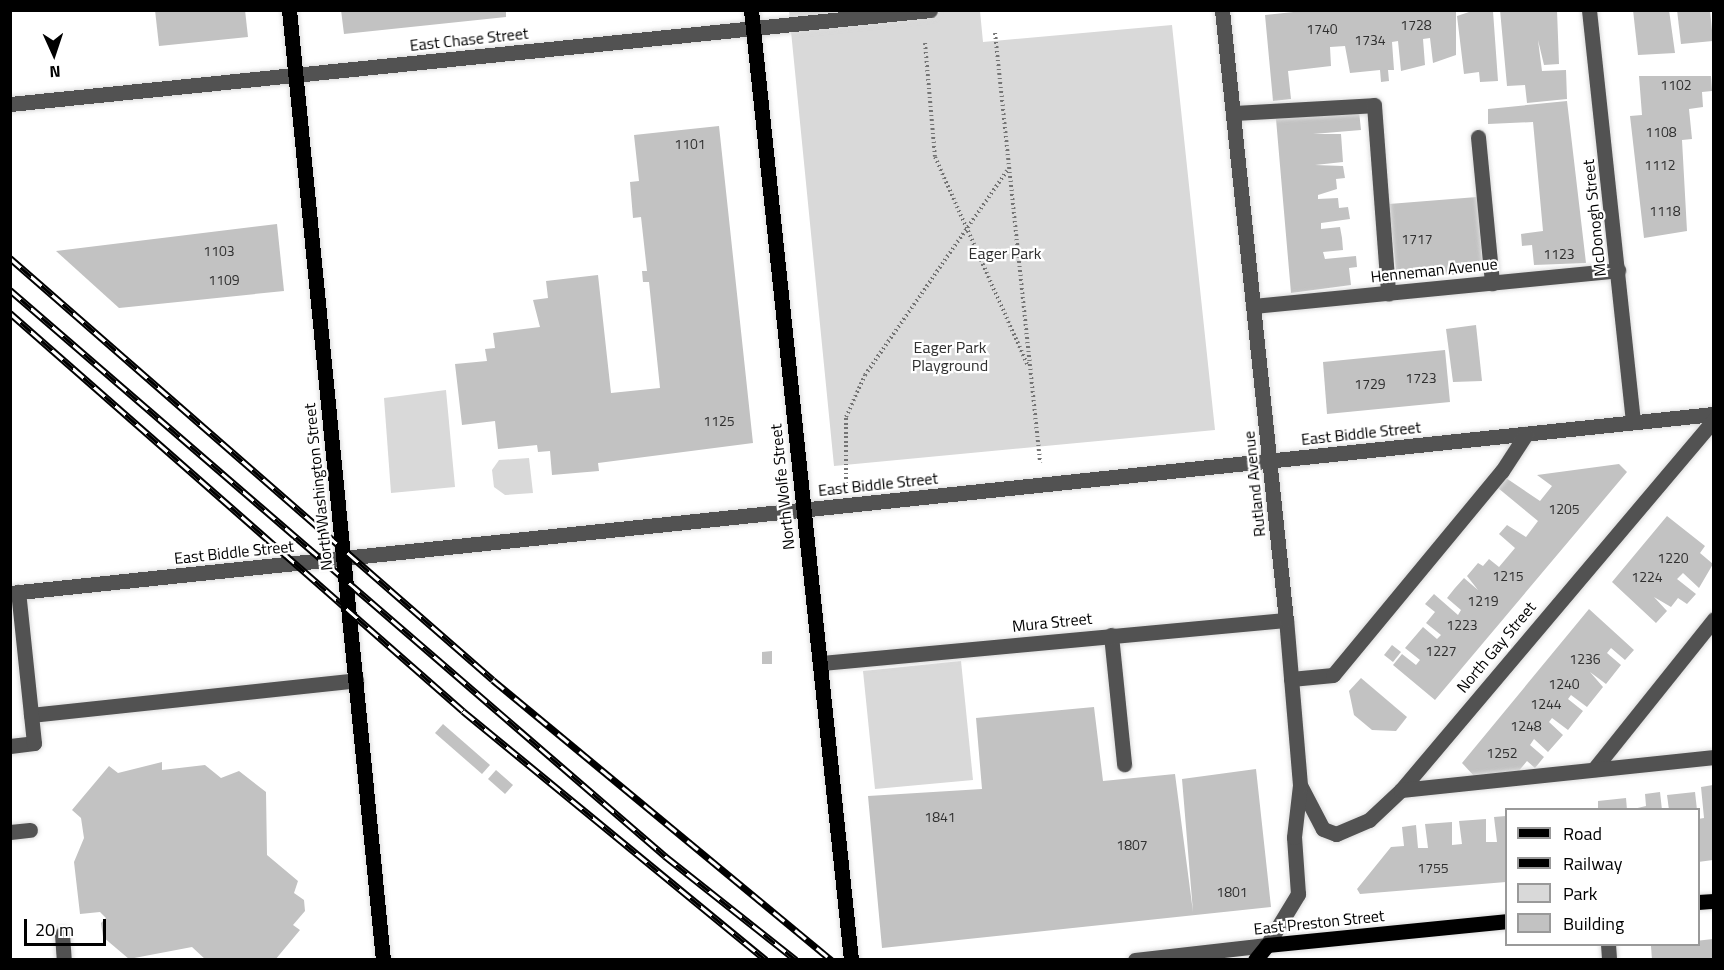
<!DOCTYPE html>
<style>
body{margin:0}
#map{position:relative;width:1724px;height:970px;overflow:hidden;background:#fff;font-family:"Titillium Web",sans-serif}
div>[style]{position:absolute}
.green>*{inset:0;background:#d9d9d9}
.building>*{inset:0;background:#c2c2c2}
.path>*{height:4px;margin-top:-2px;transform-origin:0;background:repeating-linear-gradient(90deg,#747474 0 1.5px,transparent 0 4.5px)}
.roads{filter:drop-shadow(0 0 2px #dbdbdb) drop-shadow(0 0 2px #dbdbdb)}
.minor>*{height:15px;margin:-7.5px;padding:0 7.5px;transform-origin:7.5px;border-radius:7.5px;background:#525252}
.major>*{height:15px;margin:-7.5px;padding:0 7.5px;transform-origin:7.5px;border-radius:7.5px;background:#000}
.rail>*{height:7px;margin-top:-3.5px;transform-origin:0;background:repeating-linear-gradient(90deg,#fff 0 14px,#000 0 28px);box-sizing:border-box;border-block:2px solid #000}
span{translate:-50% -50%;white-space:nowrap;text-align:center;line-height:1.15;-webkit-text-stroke:4.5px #fff;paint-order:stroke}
.number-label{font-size:14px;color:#303030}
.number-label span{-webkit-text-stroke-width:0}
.street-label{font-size:16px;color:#000}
.park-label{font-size:16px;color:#303030}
.frame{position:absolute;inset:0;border:12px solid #000;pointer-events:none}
.legend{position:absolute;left:1505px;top:808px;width:195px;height:138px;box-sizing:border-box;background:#fff;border:2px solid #999;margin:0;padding:8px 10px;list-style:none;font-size:18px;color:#000}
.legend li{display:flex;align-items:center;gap:12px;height:30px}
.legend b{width:30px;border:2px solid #999}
.north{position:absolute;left:24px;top:24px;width:60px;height:60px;-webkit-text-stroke:4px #fff;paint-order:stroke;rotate:177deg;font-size:16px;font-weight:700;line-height:24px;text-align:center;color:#000}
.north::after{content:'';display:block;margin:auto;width:21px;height:27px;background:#000;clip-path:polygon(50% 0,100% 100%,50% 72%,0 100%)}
.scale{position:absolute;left:24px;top:919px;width:82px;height:27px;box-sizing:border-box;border:3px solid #000;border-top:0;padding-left:8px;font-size:18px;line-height:21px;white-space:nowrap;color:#000;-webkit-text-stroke:4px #fff;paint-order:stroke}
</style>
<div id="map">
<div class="green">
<i style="clip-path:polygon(789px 11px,980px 11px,983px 42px,1172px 25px,1215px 430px,834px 466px)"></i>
<i style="clip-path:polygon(446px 390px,455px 487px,391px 493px,384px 398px)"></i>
<i style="clip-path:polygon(529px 458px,533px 493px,505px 495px,494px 487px,492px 470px,499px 460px)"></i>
<i style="clip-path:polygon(961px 661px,973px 780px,875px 789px,863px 671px)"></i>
</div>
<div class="building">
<i style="clip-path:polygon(155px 10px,245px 10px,248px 37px,159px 46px)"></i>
<i style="clip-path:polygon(341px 10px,506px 10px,506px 17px,344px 34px)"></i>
<i style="clip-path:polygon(1312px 10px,1456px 10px,1456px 55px,1433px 63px,1430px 38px,1423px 39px,1425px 65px,1401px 71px,1398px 41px,1392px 42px,1394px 70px,1388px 70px,1389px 81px,1381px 82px,1380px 70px,1350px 73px,1345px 46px,1330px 47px,1331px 66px,1288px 71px,1291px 99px,1273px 101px,1265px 15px)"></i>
<i style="clip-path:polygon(1475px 10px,1493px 11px,1498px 81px,1480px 82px,1479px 72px,1464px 74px,1457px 16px)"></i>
<i style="clip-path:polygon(1500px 10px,1557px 10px,1559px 64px,1544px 65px,1538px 40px,1542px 71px,1566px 70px,1567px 99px,1527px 103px,1525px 85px,1507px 86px)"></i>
<i style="clip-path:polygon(1633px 10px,1669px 10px,1675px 53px,1638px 55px)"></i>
<i style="clip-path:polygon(1677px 10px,1710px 10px,1713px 41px,1681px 44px)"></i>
<i style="clip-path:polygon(1639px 76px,1711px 76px,1712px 91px,1702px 92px,1703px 107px,1689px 109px,1692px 139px,1682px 140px,1687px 231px,1644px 238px,1630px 116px,1642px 115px)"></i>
<i style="clip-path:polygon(1567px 101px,1586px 263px,1534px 265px,1532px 245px,1522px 246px,1521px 234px,1543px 231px,1533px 122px,1488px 124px,1488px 109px)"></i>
<i style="clip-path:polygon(1359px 111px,1361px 130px,1313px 134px,1341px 134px,1343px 162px,1315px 165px,1343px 166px,1345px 178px,1336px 179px,1337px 189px,1318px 195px,1318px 199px,1338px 198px,1339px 208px,1348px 207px,1350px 219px,1321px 223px,1321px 229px,1340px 227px,1342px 238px,1343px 250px,1323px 252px,1325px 259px,1356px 256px,1357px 267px,1349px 268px,1351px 285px,1291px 293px,1276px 119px)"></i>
<i style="clip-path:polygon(719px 126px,753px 443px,598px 463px,599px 471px,552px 475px,550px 451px,538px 452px,537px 445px,498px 449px,495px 421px,462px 425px,455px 364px,487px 361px,485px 349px,495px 348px,493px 333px,540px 327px,533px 300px,548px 298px,546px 281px,598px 275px,611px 393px,660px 388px,649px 282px,643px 282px,642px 271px,647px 271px,641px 217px,633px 218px,630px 182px,639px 181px,634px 135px)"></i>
<i style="clip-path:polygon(1477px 197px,1483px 272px,1397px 280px,1389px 204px)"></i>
<i style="clip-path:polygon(277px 224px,284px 291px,119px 308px,56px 251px)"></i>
<i style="clip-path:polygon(1476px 325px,1482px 381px,1453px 382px,1446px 329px)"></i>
<i style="clip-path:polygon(1445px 350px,1450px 402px,1327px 414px,1323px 362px)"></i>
<i style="clip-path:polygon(1619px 464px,1627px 472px,1435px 700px,1393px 665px,1402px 654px,1416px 665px,1420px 660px,1405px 648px,1423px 627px,1437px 639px,1441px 635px,1426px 623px,1435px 612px,1425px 604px,1434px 594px,1458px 615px,1461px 610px,1447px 598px,1455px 588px,1464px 578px,1478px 590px,1467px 576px,1478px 563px,1483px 566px,1489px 559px,1499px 567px,1515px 548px,1499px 534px,1507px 525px,1526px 537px,1538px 521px,1498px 488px,1506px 478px,1540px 501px,1552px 486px,1537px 475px)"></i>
<i style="clip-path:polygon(1667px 516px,1705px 546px,1700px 553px,1713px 564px,1699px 588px,1683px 573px,1677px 579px,1696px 594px,1687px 604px,1678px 598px,1671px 607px,1654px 597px,1667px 611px,1656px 623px,1612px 582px)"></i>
<i style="clip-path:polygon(1589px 609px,1634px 650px,1625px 660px,1611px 648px,1607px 653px,1621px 665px,1606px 684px,1590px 672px,1603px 687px,1587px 707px,1571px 695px,1568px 699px,1583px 711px,1568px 730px,1552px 718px,1549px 722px,1563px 735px,1548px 752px,1534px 739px,1530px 745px,1544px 757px,1535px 768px,1527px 761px,1517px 773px,1475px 777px,1462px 763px)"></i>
<i style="clip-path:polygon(1392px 645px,1401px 652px,1393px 662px,1384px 655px)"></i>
<i style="clip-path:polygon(772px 651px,772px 664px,762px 664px,762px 652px)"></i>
<i style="clip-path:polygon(1361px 678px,1407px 717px,1396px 731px,1372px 730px,1354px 715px,1349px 691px)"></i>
<i style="clip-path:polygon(1094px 707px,1103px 781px,1175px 774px,1193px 912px,1182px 779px,1256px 769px,1271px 907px,882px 948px,868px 796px,982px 789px,976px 718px)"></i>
<i style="clip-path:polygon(443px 724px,490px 765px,482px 774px,435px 733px)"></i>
<i style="clip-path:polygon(162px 762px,162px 770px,205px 765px,221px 778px,239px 771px,266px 792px,267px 855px,298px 881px,294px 893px,304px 900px,305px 911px,293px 925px,300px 930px,275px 960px,206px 960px,192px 947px,129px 959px,103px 937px,101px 923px,106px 918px,100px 912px,80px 914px,74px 862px,84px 838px,81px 818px,72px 810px,109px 766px,118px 773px)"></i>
<i style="clip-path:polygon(496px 770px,513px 785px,505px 794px,488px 779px)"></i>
<i style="clip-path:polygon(1713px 785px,1713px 860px,1698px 862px,1698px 819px,1704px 818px,1701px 787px)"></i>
<i style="clip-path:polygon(1660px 792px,1662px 810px,1629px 810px,1646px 806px,1645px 794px)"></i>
<i style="clip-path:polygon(1695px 792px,1697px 810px,1669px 810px,1667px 795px)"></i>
<i style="clip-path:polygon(1626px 798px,1627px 810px,1598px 810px,1598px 801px)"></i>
<i style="clip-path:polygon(1506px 816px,1506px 882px,1360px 894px,1357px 889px,1391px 847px,1404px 846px,1402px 827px,1416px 825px,1418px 848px,1428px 848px,1425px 824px,1452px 822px,1452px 845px,1462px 844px,1459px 821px,1486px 819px,1486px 842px,1497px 842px,1494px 817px)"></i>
<i style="clip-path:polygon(1713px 939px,1713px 960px,1652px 960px,1651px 946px)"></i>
</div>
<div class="path">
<i style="left:995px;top:33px;width:432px;rotate:84deg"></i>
<i style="left:925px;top:43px;width:114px;rotate:85deg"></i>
<i style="left:935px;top:157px;width:229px;rotate:66deg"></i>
<i style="left:846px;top:483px;width:66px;rotate:-90deg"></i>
<i style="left:846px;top:417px;width:46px;rotate:-65.7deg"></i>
<i style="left:865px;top:375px;width:249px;rotate:-55.2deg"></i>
</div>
<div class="roads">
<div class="minor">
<i style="left:1589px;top:10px;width:414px;rotate:83.9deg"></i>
<i style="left:10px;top:104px;width:925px;rotate:-5.83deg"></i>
<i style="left:1233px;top:113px;width:141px;rotate:-3.2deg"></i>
<i style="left:1374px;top:105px;width:189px;rotate:85.7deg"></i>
<i style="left:1478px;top:137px;width:147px;rotate:84.5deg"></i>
<i style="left:1253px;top:306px;width:367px;rotate:-5.6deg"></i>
<i style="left:10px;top:593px;width:1713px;rotate:-6deg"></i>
<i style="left:1111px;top:635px;width:130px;rotate:84.2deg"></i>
<i style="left:821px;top:663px;width:467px;rotate:-5.3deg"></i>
<i style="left:1291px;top:679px;width:42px;rotate:-5.4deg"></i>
<i style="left:1333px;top:675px;width:265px;rotate:-50.4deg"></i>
<i style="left:1502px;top:471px;width:44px;rotate:-57deg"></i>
<i style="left:31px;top:715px;width:327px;rotate:-6.1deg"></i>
<i style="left:10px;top:746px;width:24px;rotate:-7deg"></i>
<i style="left:34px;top:743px;width:152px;rotate:-96deg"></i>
<i style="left:1594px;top:769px;width:192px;rotate:-51.3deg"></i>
<i style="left:1301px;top:787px;width:47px;rotate:62.4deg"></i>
<i style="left:1323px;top:829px;width:14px;rotate:21deg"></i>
<i style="left:1336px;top:834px;width:36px;rotate:-23deg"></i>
<i style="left:1369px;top:820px;width:44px;rotate:-43.2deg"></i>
<i style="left:1401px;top:790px;width:485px;rotate:-49.8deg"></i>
<i style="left:1401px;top:790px;width:315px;rotate:-6deg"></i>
<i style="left:10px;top:832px;width:20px;rotate:-6deg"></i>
<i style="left:62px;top:934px;width:26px;rotate:86deg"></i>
<i style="left:1608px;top:944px;width:16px;rotate:86deg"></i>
<i style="left:1135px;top:960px;width:133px;rotate:-6.5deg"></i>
<i style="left:1267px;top:945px;width:60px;rotate:-58.7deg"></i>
<i style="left:1298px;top:894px;width:57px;rotate:-94deg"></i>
<i style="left:1294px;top:837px;width:52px;rotate:-83.4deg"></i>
<i style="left:1300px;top:785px;width:166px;rotate:-94.8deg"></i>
<i style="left:1286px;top:620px;width:613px;rotate:-95.99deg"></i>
</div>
<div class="major">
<i style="left:289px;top:10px;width:955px;rotate:84.35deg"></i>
<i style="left:751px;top:10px;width:955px;rotate:83.99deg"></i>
<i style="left:1698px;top:902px;width:16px;rotate:-4deg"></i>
<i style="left:1255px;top:960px;width:19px;rotate:-51deg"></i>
<i style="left:1267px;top:945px;width:240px;rotate:-5.7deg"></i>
</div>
</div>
<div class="rail">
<i style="left:10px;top:258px;width:641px;rotate:41.14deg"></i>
<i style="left:493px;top:680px;width:439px;rotate:39.6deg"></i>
<i style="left:10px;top:290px;width:866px;rotate:40.83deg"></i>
<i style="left:665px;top:856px;width:167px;rotate:38.4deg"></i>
<i style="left:10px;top:313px;width:603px;rotate:41.3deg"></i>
<i style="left:463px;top:711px;width:392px;rotate:39.4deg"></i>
</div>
<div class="number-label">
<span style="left:1416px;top:25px">1728</span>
<span style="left:1322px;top:29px">1740</span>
<span style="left:1370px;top:40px">1734</span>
<span style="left:1676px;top:85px">1102</span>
<span style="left:1661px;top:132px">1108</span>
<span style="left:690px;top:144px">1101</span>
<span style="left:1660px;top:165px">1112</span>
<span style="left:1665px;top:211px">1118</span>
<span style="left:1417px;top:239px">1717</span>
<span style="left:219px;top:251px">1103</span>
<span style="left:1559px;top:254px">1123</span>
<span style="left:224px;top:280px">1109</span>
<span style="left:1421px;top:378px">1723</span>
<span style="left:1370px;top:384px">1729</span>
<span style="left:719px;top:421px">1125</span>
<span style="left:1564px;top:509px">1205</span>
<span style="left:1673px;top:558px">1220</span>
<span style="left:1508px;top:576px">1215</span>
<span style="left:1647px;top:577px">1224</span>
<span style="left:1483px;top:601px">1219</span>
<span style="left:1462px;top:625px">1223</span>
<span style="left:1441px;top:651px">1227</span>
<span style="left:1585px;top:659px">1236</span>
<span style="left:1564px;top:684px">1240</span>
<span style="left:1546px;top:704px">1244</span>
<span style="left:1526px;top:726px">1248</span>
<span style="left:1502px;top:753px">1252</span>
<span style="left:940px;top:817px">1841</span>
<span style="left:1132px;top:845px">1807</span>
<span style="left:1433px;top:868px">1755</span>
<span style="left:1232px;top:892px">1801</span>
</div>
<div class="street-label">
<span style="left:469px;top:39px;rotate:-6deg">East Chase Street</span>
<span style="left:1594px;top:218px;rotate:-96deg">McDonogh Street</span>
<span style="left:1434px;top:270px;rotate:-6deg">Henneman Avenue</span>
<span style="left:1361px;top:433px;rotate:-6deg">East Biddle Street</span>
<span style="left:878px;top:484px;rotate:-6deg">East Biddle Street</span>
<span style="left:1254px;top:484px;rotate:-96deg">Rutland Avenue</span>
<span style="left:318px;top:487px;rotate:-96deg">North Washington Street</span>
<span style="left:782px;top:487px;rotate:-96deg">North Wolfe Street</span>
<span style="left:234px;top:552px;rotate:-6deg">East Biddle Street</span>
<span style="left:1052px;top:622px;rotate:-6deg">Mura Street</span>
<span style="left:1496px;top:647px;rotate:-50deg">North Gay Street</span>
<span style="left:1319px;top:922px;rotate:-6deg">East Preston Street</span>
</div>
<div class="park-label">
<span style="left:1005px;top:253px">Eager Park</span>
<span style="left:950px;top:356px">Eager Park<br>Playground</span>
</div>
<div class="frame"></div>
<ul class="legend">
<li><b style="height:8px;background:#000"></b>Road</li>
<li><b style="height:8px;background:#000"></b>Railway</li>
<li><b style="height:16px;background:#d9d9d9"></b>Park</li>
<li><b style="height:16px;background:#c2c2c2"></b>Building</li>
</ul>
<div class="north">N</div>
<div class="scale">20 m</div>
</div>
